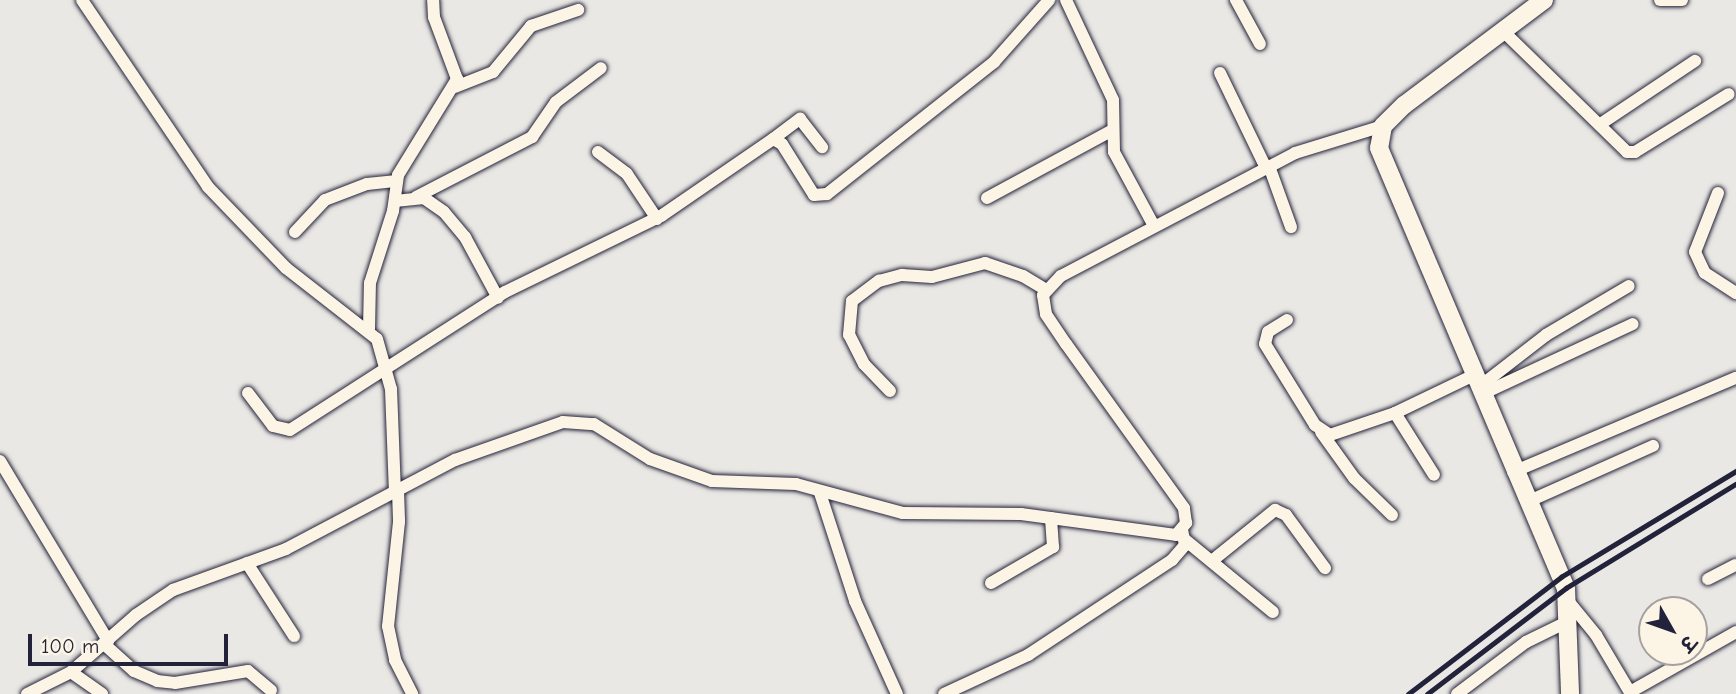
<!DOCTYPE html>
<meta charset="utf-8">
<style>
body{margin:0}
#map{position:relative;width:1736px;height:694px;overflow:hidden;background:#eae8e4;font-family:"Comic Neue","Playpen Sans Deva",sans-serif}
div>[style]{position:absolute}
.roads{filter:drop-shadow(0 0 2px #22223b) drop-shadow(0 0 2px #22223b)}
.street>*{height:12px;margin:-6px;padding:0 6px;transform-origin:6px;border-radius:6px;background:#fcf5e5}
.secondary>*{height:18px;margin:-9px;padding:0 9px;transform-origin:9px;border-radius:9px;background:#fcf5e5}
.rail>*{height:4.5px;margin:-2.25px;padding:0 2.25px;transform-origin:2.25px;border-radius:2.25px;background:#22223b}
span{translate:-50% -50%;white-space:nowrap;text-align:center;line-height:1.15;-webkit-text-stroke:5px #fcf5e5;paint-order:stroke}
.north{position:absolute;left:1638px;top:596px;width:70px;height:70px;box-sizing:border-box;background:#fcf5e5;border:2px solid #a5a1a1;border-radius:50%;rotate:130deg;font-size:19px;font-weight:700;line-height:28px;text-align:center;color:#22223b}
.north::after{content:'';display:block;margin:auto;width:24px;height:32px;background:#22223b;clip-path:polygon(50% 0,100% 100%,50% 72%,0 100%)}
.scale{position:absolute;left:28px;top:634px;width:200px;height:32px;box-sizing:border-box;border:4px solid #22223b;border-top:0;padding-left:9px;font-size:21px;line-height:24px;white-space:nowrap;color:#22223b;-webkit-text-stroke:5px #fcf5e5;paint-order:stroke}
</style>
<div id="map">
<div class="roads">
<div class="street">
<i style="left:82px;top:0;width:225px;rotate:56deg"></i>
<i style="left:208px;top:187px;width:112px;rotate:46.1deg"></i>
<i style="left:286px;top:268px;width:115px;rotate:38deg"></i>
<i style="left:377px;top:339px;width:52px;rotate:74.4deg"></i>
<i style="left:391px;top:389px;width:103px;rotate:87.8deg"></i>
<i style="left:1066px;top:0;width:110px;rotate:64.8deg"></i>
<i style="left:1113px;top:100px;width:52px;rotate:88.9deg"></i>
<i style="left:1114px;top:152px;width:84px;rotate:61.6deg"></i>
<i style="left:1236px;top:0;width:50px;rotate:61.4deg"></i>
<i style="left:1660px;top:0;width:22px"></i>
<i style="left:1503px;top:31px;width:173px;rotate:44.3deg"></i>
<i style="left:1627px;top:152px;width:8px"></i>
<i style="left:1635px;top:152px;width:110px;rotate:-31.7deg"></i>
<i style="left:1220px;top:73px;width:106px;rotate:64.2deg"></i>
<i style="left:455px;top:87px;width:41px;rotate:-21.5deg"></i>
<i style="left:493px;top:72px;width:60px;rotate:-50.4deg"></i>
<i style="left:531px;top:26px;width:50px;rotate:-18.8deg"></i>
<i style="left:1602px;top:123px;width:112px;rotate:-33.7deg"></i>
<i style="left:773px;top:139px;width:34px;rotate:-37deg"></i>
<i style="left:800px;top:119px;width:36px;rotate:52deg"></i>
<i style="left:598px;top:152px;width:36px;rotate:37deg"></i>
<i style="left:627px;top:174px;width:54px;rotate:56.3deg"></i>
<i style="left:1269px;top:166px;width:65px;rotate:70.2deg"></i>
<i style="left:1718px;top:193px;width:63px;rotate:111.3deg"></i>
<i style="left:1695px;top:252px;width:23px;rotate:65deg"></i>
<i style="left:1705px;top:273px;width:37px;rotate:33deg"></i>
<i style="left:416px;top:197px;width:131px;rotate:-27.3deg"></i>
<i style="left:532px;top:137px;width:42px;rotate:-55.6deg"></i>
<i style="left:556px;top:102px;width:56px;rotate:-37.1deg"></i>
<i style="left:987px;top:198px;width:143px;rotate:-28.4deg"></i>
<i style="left:395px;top:201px;width:29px;rotate:-6deg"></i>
<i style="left:424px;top:198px;width:24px;rotate:35deg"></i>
<i style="left:444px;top:212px;width:33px;rotate:50deg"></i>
<i style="left:465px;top:237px;width:69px;rotate:61.6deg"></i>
<i style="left:295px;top:232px;width:44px;rotate:-46.8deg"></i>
<i style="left:325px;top:200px;width:45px;rotate:-20.9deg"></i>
<i style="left:367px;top:184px;width:30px;rotate:-6deg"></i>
<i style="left:1287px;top:320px;width:22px;rotate:148deg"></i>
<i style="left:1268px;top:332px;width:12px;rotate:104deg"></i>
<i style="left:1265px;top:344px;width:95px;rotate:58.3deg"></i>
<i style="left:1315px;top:425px;width:18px;rotate:34deg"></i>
<i style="left:1330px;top:435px;width:69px;rotate:-18.7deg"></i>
<i style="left:1395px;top:413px;width:88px;rotate:-25.7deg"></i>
<i style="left:369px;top:329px;width:46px;rotate:-88.8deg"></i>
<i style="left:370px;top:283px;width:76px;rotate:-72.3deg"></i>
<i style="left:393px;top:211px;width:36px;rotate:-82deg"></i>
<i style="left:398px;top:175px;width:113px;rotate:-58.4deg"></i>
<i style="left:457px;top:79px;width:66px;rotate:-110.4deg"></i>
<i style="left:434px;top:17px;width:17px;rotate:-93deg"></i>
<i style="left:1479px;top:387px;width:85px;rotate:-37.8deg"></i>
<i style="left:1546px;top:335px;width:96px;rotate:-30.6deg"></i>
<i style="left:890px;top:391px;width:37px;rotate:-134deg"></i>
<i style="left:864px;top:364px;width:33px;rotate:-117deg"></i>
<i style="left:849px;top:335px;width:34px;rotate:-85deg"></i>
<i style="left:852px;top:301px;width:34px;rotate:-37deg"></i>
<i style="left:879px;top:281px;width:24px;rotate:-15deg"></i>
<i style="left:902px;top:275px;width:30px;rotate:4deg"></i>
<i style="left:932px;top:277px;width:55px;rotate:-14.8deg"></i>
<i style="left:985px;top:263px;width:40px;rotate:18.9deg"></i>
<i style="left:1023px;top:276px;width:27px;rotate:31deg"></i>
<i style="left:248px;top:393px;width:41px;rotate:52.9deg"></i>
<i style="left:273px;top:426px;width:17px;rotate:13deg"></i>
<i style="left:290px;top:430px;width:255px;rotate:-32.7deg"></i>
<i style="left:505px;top:292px;width:174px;rotate:-26deg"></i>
<i style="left:661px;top:216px;width:136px;rotate:-34.5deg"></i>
<i style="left:773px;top:139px;width:10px;rotate:29deg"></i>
<i style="left:782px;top:144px;width:60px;rotate:57.9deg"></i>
<i style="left:814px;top:195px;width:13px;rotate:-4deg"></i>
<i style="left:827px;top:194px;width:213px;rotate:-38.3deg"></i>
<i style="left:994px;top:62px;width:83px;rotate:-48.4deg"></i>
<i style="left:1482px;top:394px;width:166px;rotate:-24.9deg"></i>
<i style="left:1395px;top:413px;width:73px;rotate:57.8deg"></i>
<i style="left:1321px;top:432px;width:57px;rotate:54.3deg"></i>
<i style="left:1354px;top:478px;width:53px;rotate:44.2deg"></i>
<i style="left:0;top:461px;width:210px;rotate:59deg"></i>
<i style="left:1513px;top:472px;width:242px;rotate:-22.9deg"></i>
<i style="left:398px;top:491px;width:31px;rotate:88deg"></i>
<i style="left:399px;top:522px;width:105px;rotate:96deg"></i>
<i style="left:388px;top:626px;width:35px;rotate:78deg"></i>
<i style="left:395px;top:660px;width:38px;rotate:63deg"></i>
<i style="left:820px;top:493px;width:114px;rotate:72deg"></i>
<i style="left:855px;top:601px;width:102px;rotate:65.7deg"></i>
<i style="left:1527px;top:502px;width:138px;rotate:-24deg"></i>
<i style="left:1184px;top:539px;width:115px;rotate:39.4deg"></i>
<i style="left:1213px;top:560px;width:80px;rotate:-38.9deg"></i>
<i style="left:1275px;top:510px;width:12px;rotate:24deg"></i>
<i style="left:1286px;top:515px;width:66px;rotate:53.7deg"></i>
<i style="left:247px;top:563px;width:87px;rotate:57.2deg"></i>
<i style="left:1708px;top:579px;width:31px;rotate:-27deg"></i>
<i style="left:991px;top:583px;width:72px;rotate:-30.1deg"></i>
<i style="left:1053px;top:547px;width:29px;rotate:-94deg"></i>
<i style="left:1569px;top:602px;width:43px;rotate:50.7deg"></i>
<i style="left:1596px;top:635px;width:69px;rotate:59.3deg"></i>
<i style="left:104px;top:644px;width:40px;rotate:42deg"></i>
<i style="left:134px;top:671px;width:25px;rotate:23deg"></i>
<i style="left:157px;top:681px;width:18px;rotate:6deg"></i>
<i style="left:175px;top:683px;width:74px;rotate:-9.3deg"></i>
<i style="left:248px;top:671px;width:30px;rotate:40deg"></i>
<i style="left:71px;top:672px;width:38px;rotate:35deg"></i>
<i style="left:1630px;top:692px;width:122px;rotate:-29.5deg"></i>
<i style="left:27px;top:694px;width:49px;rotate:-26.6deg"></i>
<i style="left:71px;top:672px;width:86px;rotate:-41.2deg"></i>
<i style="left:136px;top:615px;width:45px;rotate:-34deg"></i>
<i style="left:173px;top:590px;width:120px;rotate:-19.9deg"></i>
<i style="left:286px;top:549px;width:191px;rotate:-27.8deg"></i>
<i style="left:455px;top:460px;width:114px;rotate:-19.4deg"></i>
<i style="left:563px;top:422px;width:31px;rotate:4deg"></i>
<i style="left:594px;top:424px;width:66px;rotate:32deg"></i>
<i style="left:650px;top:459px;width:66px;rotate:19.5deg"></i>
<i style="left:712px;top:481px;width:84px;rotate:2deg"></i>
<i style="left:796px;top:484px;width:111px;rotate:15.2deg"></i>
<i style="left:903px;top:513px;width:118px;rotate:0.5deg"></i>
<i style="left:1021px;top:514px;width:156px;rotate:7.7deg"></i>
<i style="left:1176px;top:535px;width:16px;rotate:-50deg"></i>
<i style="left:1186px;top:523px;width:15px;rotate:-98deg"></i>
<i style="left:1184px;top:508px;width:202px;rotate:-125.7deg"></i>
<i style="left:1066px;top:344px;width:36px;rotate:-124deg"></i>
<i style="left:1046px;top:314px;width:19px;rotate:-99deg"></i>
<i style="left:1043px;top:295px;width:26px;rotate:-47deg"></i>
<i style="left:1061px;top:276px;width:264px;rotate:-27.7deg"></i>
<i style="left:1295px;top:153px;width:92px;rotate:-17.1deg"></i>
<i style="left:944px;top:694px;width:93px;rotate:-24.9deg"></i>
<i style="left:1028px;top:655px;width:173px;rotate:-33.4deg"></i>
<i style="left:1172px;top:560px;width:20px;rotate:-49deg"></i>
<i style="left:1185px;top:545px;width:15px;rotate:-101deg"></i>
<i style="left:1457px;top:694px;width:86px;rotate:-37deg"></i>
<i style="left:1526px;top:642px;width:48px;rotate:-26deg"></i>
</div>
<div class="secondary">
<i style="left:1544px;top:0;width:175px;rotate:143.1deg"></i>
<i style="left:1404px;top:105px;width:30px;rotate:135deg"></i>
<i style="left:1383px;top:126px;width:22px;rotate:100deg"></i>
<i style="left:1379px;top:148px;width:478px;rotate:67deg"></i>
<i style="left:1566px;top:588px;width:106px;rotate:87.8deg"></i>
</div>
</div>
<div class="rail">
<i style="left:1408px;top:694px;width:193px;rotate:-37.4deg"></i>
<i style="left:1561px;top:577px;width:205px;rotate:-31.2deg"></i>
<i style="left:1427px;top:694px;width:175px;rotate:-37.3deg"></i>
<i style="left:1566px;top:588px;width:199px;rotate:-31.5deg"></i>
</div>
<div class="north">उ</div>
<div class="scale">100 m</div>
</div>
